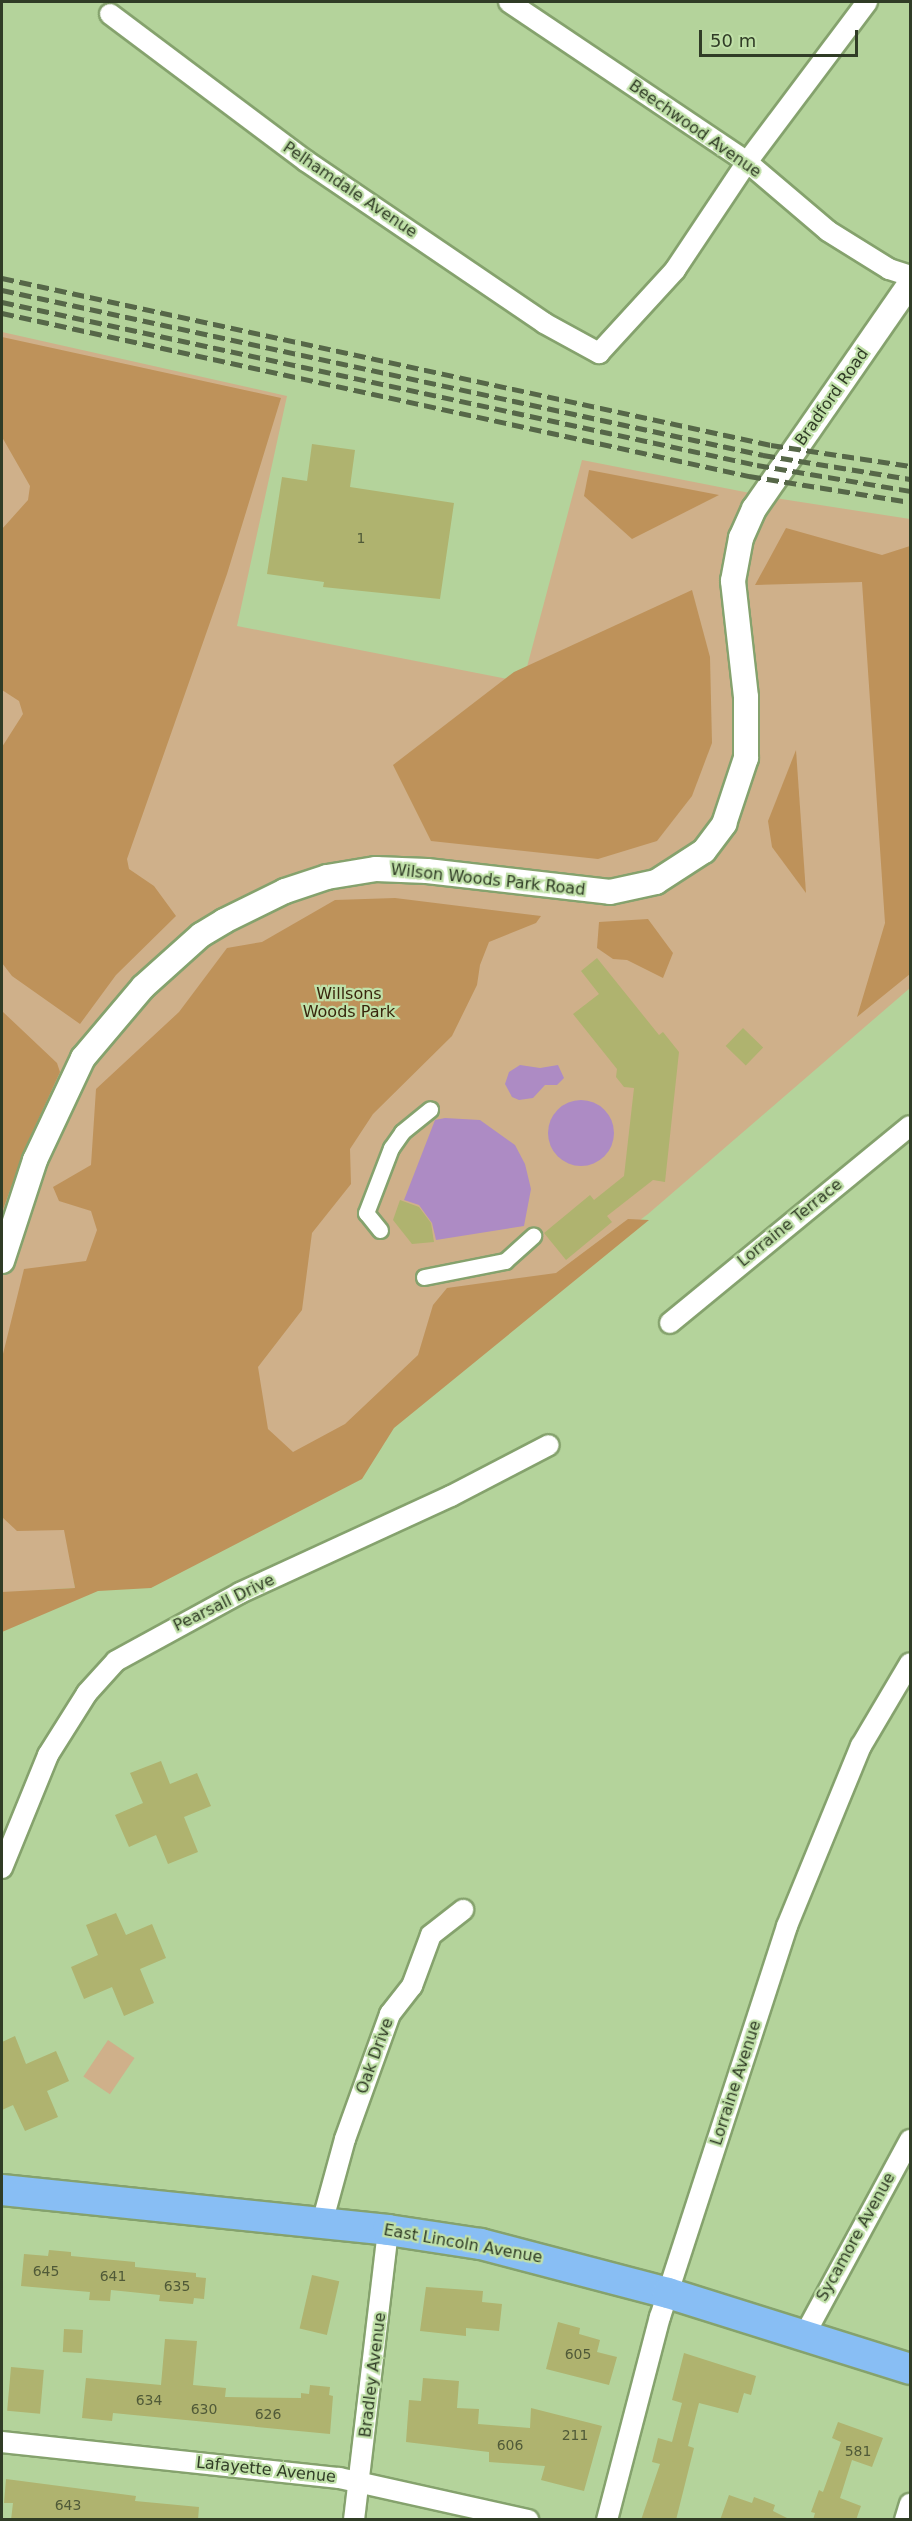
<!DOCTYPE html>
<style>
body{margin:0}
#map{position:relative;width:912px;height:2521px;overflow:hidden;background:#b4d39b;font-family:"DejaVu Sans",sans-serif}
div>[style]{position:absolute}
.green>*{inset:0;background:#cfb08a;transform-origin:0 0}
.forest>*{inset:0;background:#be925a}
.water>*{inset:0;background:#ad8bc4}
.round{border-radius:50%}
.building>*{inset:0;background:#afb36f;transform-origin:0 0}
.roads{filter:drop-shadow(2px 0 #85a26d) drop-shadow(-2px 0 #85a26d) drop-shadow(0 2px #85a26d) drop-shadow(0 -2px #85a26d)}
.pedestrian>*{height:15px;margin:-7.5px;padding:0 7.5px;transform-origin:7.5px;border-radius:7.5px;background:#fff}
.minor>*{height:20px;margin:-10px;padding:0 10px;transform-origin:10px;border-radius:10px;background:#fff}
.tertiary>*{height:24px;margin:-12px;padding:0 12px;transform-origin:12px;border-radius:12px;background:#fff}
.primary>*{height:30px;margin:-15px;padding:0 15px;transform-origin:15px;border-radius:15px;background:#88bef4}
.rail>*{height:4.5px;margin-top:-2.25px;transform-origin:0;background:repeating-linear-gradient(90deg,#566748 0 12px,transparent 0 18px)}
span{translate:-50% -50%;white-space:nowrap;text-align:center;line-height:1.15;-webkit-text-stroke:4.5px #c0e0a8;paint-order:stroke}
.number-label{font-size:14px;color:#505a38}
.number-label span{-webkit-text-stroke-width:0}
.street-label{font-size:16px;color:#303c26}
.park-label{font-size:16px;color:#39260d}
.frame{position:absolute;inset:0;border:3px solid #303c26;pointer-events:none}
.scale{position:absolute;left:699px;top:30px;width:159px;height:27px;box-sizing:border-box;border:3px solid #303c26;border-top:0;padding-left:8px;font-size:18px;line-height:21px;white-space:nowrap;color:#303c26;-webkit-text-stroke:4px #c0e0a8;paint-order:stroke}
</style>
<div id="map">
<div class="green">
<div style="clip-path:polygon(2px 332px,287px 396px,237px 626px,523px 682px,582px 460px,775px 498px,910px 519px,910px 988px,648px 1214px,399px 1402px,73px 1576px,75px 1588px,39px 1590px,2px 1625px)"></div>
<div style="left:108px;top:2040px;width:32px;height:44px;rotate:34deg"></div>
</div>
<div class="forest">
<div style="clip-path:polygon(2px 337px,281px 398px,227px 574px,127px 859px,129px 869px,154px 886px,176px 916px,116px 975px,80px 1024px,12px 976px,2px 963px,2px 747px,23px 714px,19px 701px,2px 690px,2px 529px,28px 500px,30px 486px,2px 437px)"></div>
<div style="clip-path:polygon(589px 470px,719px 495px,632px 539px,584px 496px)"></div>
<div style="clip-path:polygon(786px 528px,882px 555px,910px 546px,910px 974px,857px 1017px,885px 923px,862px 582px,755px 585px)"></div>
<div style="clip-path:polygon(692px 590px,710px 657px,712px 743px,692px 796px,657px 841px,598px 859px,431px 841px,393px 765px,514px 672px)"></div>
<div style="clip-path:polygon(796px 750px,806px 893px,772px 847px,768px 821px)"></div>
<div style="clip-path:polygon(395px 898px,541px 916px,536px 923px,489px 942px,480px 965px,477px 985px,452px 1036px,373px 1114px,350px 1149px,351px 1184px,312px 1233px,302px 1310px,258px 1367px,268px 1429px,293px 1452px,345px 1424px,418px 1355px,433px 1305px,447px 1288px,556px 1273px,628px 1219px,649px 1220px,394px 1428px,362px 1479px,151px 1588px,98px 1591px,2px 1632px,2px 1592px,75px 1588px,64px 1530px,17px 1531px,2px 1517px,2px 1358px,24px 1269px,86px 1261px,97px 1230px,91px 1211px,59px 1201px,53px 1187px,91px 1165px,96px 1089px,179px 1012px,227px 948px,262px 942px,335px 900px)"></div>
<div style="clip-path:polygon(648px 919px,673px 953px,663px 978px,627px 960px,613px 959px,597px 948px,599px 922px)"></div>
<div style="clip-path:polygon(2px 1011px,57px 1063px,60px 1072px,27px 1144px,2px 1212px)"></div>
</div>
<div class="water">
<div style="clip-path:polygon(520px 1065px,540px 1068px,558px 1065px,564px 1078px,557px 1085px,545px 1085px,533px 1098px,519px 1100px,512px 1097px,505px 1084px,509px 1072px)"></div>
<div class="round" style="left:548px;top:1100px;width:66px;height:66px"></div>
<div style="clip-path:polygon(445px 1118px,480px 1120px,515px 1145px,525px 1164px,531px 1189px,524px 1226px,436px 1240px,432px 1223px,419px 1205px,404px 1200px,435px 1120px)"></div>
</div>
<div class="building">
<div style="clip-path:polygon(312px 444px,355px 450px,350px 487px,454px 503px,440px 599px,323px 587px,324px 582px,267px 574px,282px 477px,307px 481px)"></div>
<div style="clip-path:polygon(597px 958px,659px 1035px,663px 1032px,679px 1052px,665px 1182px,653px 1180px,607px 1216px,612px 1222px,566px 1260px,544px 1233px,590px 1195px,594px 1200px,624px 1176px,634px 1088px,624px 1087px,616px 1077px,617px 1069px,573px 1014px,599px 994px,581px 971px)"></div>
<div style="left:743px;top:1028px;width:28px;height:25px;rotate:44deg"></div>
<div style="clip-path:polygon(400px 1200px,419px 1207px,431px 1223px,434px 1242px,412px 1244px,393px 1220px)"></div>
<div style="clip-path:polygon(161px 1761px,170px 1784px,197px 1773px,211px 1806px,184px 1817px,198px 1852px,168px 1864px,156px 1835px,129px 1847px,115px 1815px,143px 1803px,130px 1773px)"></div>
<div style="clip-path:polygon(116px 1913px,126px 1935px,152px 1924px,166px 1958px,140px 1969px,154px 2003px,124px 2016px,112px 1987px,84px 1999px,71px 1967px,98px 1955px,86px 1925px)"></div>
<div style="clip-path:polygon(15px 2036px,26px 2064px,56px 2051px,69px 2081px,47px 2091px,58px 2117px,25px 2131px,13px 2105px,2px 2110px,2px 2042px)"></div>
<div style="clip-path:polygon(49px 2250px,71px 2252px,71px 2256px,135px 2262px,135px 2267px,196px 2273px,196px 2277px,206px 2278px,204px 2299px,194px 2298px,193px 2304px,159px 2301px,160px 2295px,111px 2290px,110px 2301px,89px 2300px,90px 2292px,21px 2286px,24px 2254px,48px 2256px)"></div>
<div style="left:312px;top:2275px;width:28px;height:55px;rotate:13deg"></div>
<div style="clip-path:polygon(426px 2287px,483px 2291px,482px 2302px,502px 2304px,499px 2331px,466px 2328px,466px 2336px,420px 2331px)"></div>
<div style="clip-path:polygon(558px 2322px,580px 2328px,579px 2334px,600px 2340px,597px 2352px,617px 2357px,609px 2385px,546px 2369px)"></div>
<div style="left:64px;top:2329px;width:19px;height:23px;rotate:3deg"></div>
<div style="clip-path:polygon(165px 2339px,197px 2341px,193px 2385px,226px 2388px,225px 2397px,301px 2398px,301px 2393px,309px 2394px,310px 2385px,330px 2387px,329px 2395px,333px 2396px,330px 2434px,113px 2413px,112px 2421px,82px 2418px,86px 2378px,161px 2385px)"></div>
<div style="clip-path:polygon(684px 2353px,756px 2376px,751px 2395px,744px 2393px,738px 2413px,699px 2403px,688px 2446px,694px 2448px,676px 2520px,641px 2520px,660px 2464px,652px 2462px,658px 2438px,672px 2442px,682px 2403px,672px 2400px)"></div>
<div style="left:11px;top:2367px;width:33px;height:44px;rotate:5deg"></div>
<div style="clip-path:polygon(423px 2378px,459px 2381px,457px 2408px,479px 2409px,478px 2424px,530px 2428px,531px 2408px,602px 2426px,584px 2491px,541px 2480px,545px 2466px,489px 2462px,489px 2452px,406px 2442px,409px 2400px,421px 2401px)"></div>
<div style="clip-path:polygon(838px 2422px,883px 2438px,872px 2467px,852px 2460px,840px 2498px,861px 2506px,856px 2520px,813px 2520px,815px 2513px,811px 2512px,819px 2490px,823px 2492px,841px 2442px,832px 2438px)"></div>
<div style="clip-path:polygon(6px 2479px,136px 2496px,135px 2501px,199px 2507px,198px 2520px,11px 2520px,13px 2503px,4px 2503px)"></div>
<div style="clip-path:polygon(729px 2495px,752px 2503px,754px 2497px,775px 2505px,773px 2511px,791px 2520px,720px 2520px)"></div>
</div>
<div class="roads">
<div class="pedestrian">
<div style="left:380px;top:1230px;width:22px;rotate:-129deg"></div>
<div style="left:366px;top:1213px;width:70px;rotate:-69deg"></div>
<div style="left:391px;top:1148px;width:19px;rotate:-55deg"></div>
<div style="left:402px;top:1132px;width:36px;rotate:-39deg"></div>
<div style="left:424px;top:1277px;width:83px;rotate:-11.2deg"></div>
<div style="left:505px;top:1261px;width:38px;rotate:-42deg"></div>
</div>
<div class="minor">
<div style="left:509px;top:2px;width:287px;rotate:33.9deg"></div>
<div style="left:747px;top:162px;width:106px;rotate:40.4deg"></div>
<div style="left:828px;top:231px;width:72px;rotate:31.9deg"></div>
<div style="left:889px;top:269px;width:22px;rotate:18deg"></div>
<div style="left:110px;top:14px;width:245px;rotate:36.9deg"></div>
<div style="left:306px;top:161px;width:288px;rotate:34.2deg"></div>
<div style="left:544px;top:323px;width:63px;rotate:28.6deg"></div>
<div style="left:599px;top:353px;width:113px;rotate:-47.5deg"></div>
<div style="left:675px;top:270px;width:130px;rotate:-56.3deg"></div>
<div style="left:747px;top:162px;width:200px;rotate:-53.1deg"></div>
<div style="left:670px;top:1323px;width:310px;rotate:-39.4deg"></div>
<div style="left:2px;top:1868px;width:122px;rotate:-67.8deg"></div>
<div style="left:48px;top:1755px;width:73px;rotate:-57.8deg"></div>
<div style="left:87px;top:1693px;width:43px;rotate:-47.8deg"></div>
<div style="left:116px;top:1661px;width:141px;rotate:-28.7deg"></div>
<div style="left:240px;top:1593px;width:232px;rotate:-24.7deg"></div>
<div style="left:451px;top:1496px;width:110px;rotate:-27.5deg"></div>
<div style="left:322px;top:2223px;width:87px;rotate:-74.7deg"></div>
<div style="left:345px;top:2139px;width:133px;rotate:-70.2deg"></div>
<div style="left:390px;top:2014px;width:36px;rotate:-52deg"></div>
<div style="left:412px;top:1986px;width:54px;rotate:-69.6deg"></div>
<div style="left:431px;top:1935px;width:41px;rotate:-38deg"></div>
<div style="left:804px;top:2336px;width:223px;rotate:-61.6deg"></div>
<div style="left:2px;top:2442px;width:339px;rotate:6.1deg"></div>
<div style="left:339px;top:2478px;width:194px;rotate:12.5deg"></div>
<div style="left:354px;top:2520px;width:292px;rotate:-83.3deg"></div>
<div style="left:607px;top:2520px;width:210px;rotate:-75.4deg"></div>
<div style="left:660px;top:2317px;width:411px;rotate:-72deg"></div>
<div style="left:787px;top:1926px;width:195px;rotate:-67.7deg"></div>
<div style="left:861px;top:1746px;width:96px;rotate:-59.4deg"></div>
<div style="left:905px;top:2520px;width:17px;rotate:-73deg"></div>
</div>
<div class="tertiary">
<div style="left:2px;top:1261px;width:106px;rotate:-71.9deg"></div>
<div style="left:35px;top:1160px;width:113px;rotate:-64.8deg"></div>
<div style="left:83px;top:1058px;width:93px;rotate:-49.8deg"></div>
<div style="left:143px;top:987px;width:78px;rotate:-41.9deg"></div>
<div style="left:201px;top:935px;width:27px;rotate:-31deg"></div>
<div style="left:224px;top:921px;width:68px;rotate:-26.2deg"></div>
<div style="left:285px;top:891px;width:44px;rotate:-18.4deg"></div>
<div style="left:327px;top:877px;width:50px;rotate:-9.3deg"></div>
<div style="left:376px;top:869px;width:51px;rotate:2.2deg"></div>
<div style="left:427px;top:871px;width:184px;rotate:6.5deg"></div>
<div style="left:610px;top:892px;width:47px;rotate:-12.3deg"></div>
<div style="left:656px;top:882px;width:57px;rotate:-32.9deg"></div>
<div style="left:704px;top:851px;width:34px;rotate:-53deg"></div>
<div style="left:724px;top:824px;width:70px;rotate:-71.6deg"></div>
<div style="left:746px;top:758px;width:61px;rotate:-90deg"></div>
<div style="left:746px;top:697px;width:117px;rotate:-96.4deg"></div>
<div style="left:733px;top:581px;width:44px;rotate:-79.5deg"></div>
<div style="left:741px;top:538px;width:32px;rotate:-66deg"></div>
<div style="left:754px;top:509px;width:274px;rotate:-55.3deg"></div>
</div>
<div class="primary">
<div style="left:2px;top:2190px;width:388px;rotate:5.9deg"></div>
<div style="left:388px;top:2230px;width:94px;rotate:8.6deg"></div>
<div style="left:481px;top:2244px;width:193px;rotate:14.7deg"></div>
<div style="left:668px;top:2293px;width:254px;rotate:17.4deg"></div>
</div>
</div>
<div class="rail">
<div style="left:2px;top:278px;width:787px;rotate:12.25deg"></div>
<div style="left:771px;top:445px;width:141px;rotate:8.6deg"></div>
<div style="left:2px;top:290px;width:779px;rotate:12.23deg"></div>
<div style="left:763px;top:455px;width:149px;rotate:9.3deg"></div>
<div style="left:2px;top:302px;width:772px;rotate:12.18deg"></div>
<div style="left:757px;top:465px;width:155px;rotate:9.6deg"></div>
<div style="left:2px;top:313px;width:765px;rotate:12.31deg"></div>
<div style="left:749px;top:476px;width:163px;rotate:9.2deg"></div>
</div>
<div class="number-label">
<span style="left:361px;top:538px">1</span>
<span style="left:46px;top:2271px">645</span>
<span style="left:113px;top:2276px">641</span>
<span style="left:177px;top:2286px">635</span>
<span style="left:578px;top:2354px">605</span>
<span style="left:149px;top:2400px">634</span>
<span style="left:204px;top:2409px">630</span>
<span style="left:268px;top:2414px">626</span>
<span style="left:575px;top:2435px">211</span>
<span style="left:510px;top:2445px">606</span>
<span style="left:858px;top:2451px">581</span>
<span style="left:68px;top:2505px">643</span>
</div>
<div class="street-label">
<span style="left:695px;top:129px;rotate:35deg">Beechwood Avenue</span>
<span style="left:350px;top:190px;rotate:34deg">Pelhamdale Avenue</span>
<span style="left:832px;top:397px;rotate:-55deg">Bradford Road</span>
<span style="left:488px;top:880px;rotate:6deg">Wilson Woods Park Road</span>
<span style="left:790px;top:1223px;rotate:-39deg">Lorraine Terrace</span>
<span style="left:224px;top:1603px;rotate:-26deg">Pearsall Drive</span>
<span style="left:375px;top:2056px;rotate:-70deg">Oak Drive</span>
<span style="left:736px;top:2083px;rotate:-72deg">Lorraine Avenue</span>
<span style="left:856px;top:2237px;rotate:-61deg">Sycamore Avenue</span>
<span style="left:463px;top:2244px;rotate:10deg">East Lincoln Avenue</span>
<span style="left:373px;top:2375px;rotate:-83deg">Bradley Avenue</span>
<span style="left:266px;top:2470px;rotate:6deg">Lafayette Avenue</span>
</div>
<div class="park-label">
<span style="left:349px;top:1003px">Willsons<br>Woods Park</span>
</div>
<div class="frame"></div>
<div class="scale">50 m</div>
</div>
